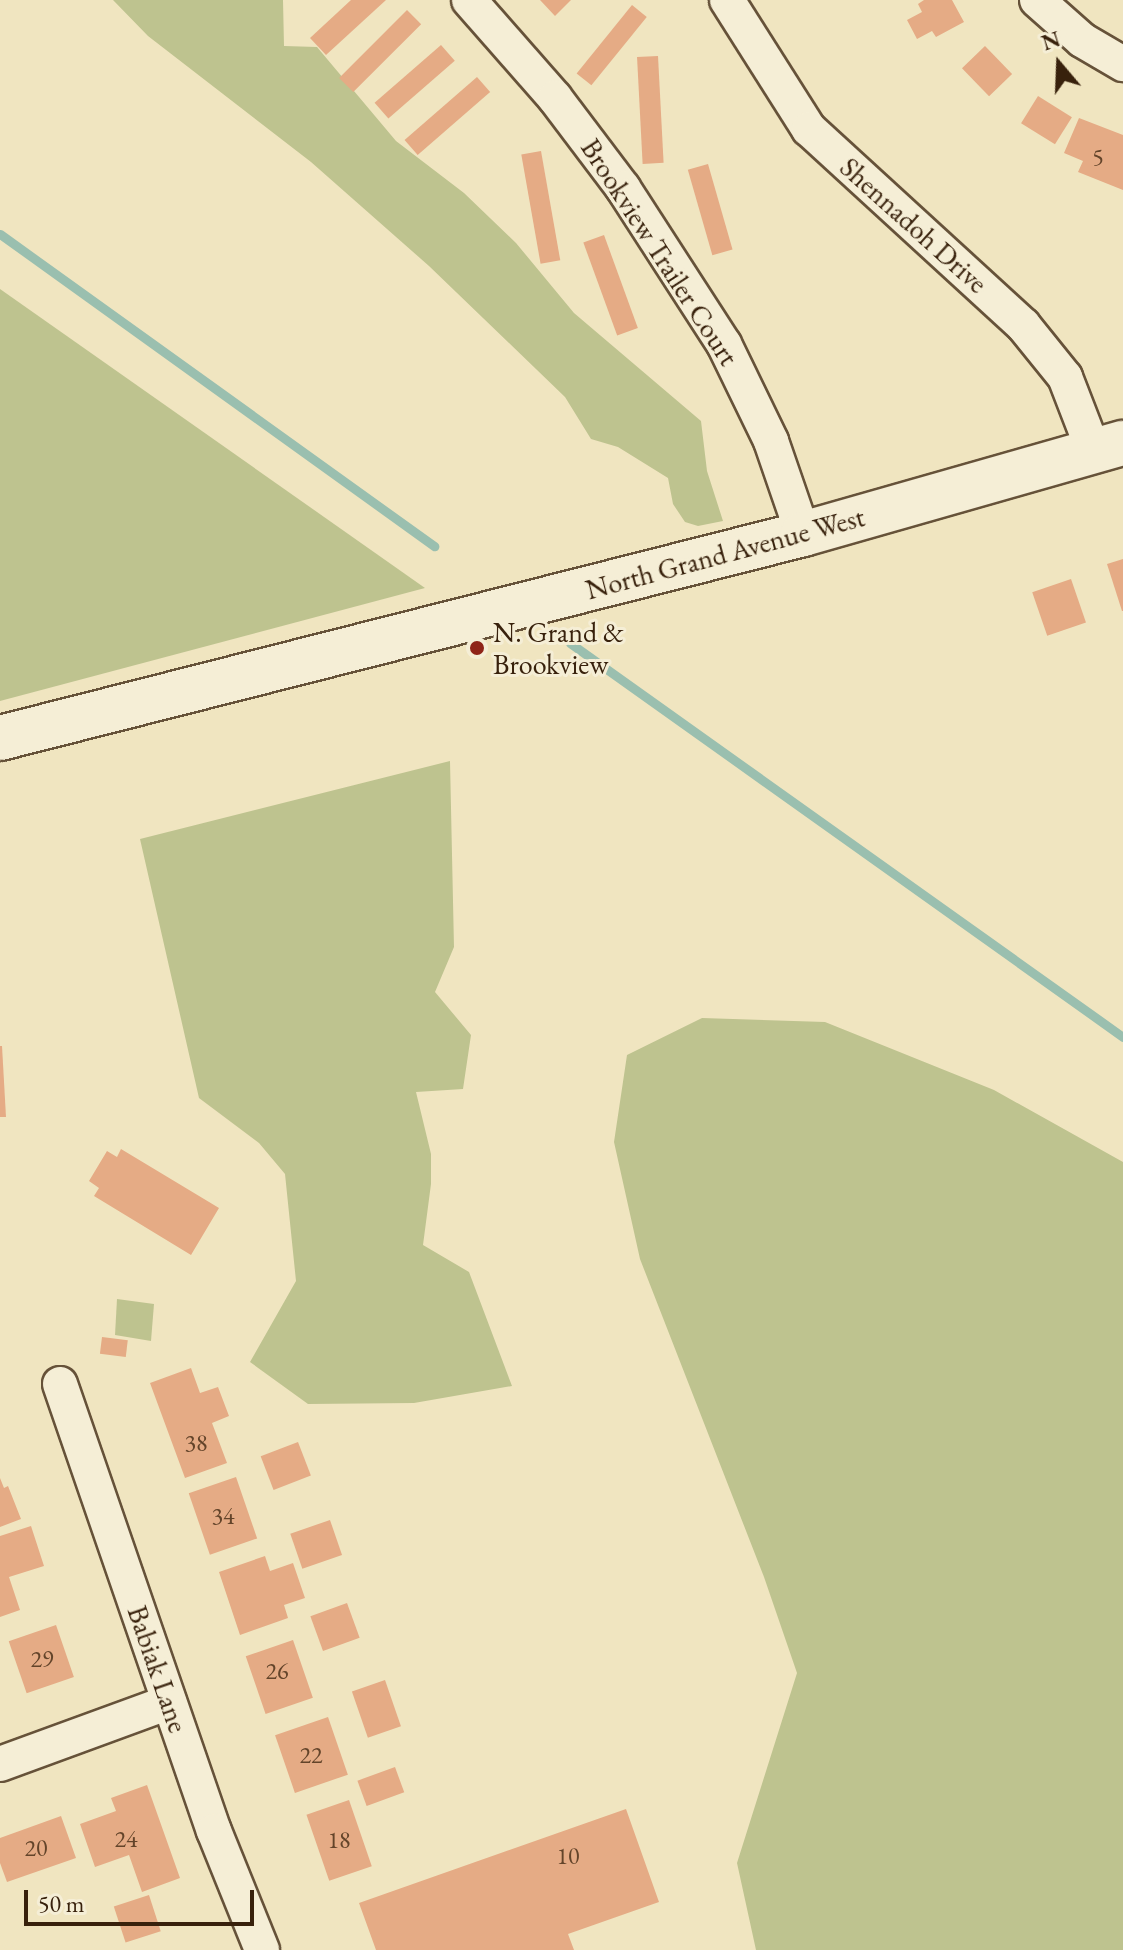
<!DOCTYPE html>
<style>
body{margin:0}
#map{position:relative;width:1123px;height:1950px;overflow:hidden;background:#f0e5c0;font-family:"EB Garamond",serif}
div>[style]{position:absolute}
.green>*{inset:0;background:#bec38f}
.stream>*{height:9px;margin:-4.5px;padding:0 4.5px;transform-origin:4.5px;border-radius:4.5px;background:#9abfaf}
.building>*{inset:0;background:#e5ab85;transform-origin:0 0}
.roads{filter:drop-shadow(2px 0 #665239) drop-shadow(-2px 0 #665239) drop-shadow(0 2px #665239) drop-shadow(0 -2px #665239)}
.minor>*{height:34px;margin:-17px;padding:0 17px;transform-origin:17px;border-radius:17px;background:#f5eed6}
.secondary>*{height:44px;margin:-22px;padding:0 22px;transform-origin:22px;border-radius:22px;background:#f5eed6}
.dots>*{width:22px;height:22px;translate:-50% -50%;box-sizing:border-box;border:4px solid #f5eed6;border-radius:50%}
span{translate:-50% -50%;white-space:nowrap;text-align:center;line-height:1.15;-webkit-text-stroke:6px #f5eed6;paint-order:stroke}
.number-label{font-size:24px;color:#63442a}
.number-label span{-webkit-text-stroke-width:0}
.street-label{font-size:28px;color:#38210c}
.poi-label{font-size:28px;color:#38210c}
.left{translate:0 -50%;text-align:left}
.north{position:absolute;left:1019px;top:24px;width:80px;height:80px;-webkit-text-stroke:6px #f5eed6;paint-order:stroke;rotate:341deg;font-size:22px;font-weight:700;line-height:32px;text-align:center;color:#38210c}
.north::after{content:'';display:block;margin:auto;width:28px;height:36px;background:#38210c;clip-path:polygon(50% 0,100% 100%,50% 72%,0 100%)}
.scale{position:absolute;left:24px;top:1890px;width:230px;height:36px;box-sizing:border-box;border:4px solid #38210c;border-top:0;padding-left:10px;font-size:24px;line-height:28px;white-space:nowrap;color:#38210c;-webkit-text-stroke:6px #f5eed6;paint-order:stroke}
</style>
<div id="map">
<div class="green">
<div style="clip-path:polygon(113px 0,283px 0,284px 46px,317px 47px,396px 141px,464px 193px,516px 243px,574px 313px,701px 421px,707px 471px,723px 521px,698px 526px,685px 522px,673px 504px,668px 478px,618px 447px,591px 439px,565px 397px,429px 266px,311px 162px,148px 36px)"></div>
<div style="clip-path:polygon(0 289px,425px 588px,0 701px)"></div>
<div style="clip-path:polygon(450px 761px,454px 947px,435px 992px,471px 1035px,463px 1089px,416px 1092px,431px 1154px,431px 1184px,423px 1245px,469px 1272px,512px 1386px,414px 1403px,308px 1404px,250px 1362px,296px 1281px,285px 1174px,259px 1143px,199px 1098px,140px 839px)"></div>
<div style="clip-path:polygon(702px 1018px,825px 1022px,994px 1090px,1123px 1162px,1123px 1950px,756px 1950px,737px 1863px,797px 1673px,764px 1577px,640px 1259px,614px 1142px,627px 1055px)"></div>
<div style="clip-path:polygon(117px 1299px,154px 1304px,151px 1341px,115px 1335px)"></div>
</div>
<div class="stream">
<div style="left:0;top:234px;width:535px;rotate:35.71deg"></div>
<div style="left:570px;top:643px;width:679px;rotate:35.47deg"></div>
</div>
<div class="building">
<div style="clip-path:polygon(351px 0,386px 0,326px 55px,310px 38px)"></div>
<div style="clip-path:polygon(540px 0,571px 0,555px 16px)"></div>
<div style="clip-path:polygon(924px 0,952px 0,964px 22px,936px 37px,932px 31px,917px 39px,907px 20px,922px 12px,918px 4px)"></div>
<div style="left:632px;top:5px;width:19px;height:88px;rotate:39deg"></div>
<div style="left:407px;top:10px;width:20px;height:96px;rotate:45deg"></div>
<div style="left:441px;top:45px;width:21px;height:88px;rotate:49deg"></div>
<div style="left:985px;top:46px;width:39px;height:32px;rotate:46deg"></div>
<div style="left:658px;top:56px;width:107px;height:21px;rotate:87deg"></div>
<div style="left:477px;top:77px;width:20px;height:96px;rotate:49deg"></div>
<div style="left:1038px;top:96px;width:40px;height:32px;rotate:32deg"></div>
<div style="clip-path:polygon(1079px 118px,1123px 135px,1123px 190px,1078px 172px,1083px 161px,1064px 153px)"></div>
<div style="left:541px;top:151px;width:111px;height:20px;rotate:80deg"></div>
<div style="left:708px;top:164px;width:89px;height:21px;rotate:74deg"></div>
<div style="left:604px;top:235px;width:99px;height:22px;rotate:70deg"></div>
<div style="clip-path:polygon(1123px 559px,1123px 611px,1122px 611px,1107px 564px)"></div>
<div style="left:1071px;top:579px;width:46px;height:41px;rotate:71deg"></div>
<div style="clip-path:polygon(0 1046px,2px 1046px,6px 1117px,0 1117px)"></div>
<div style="clip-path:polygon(121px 1149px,219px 1208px,191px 1255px,94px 1196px,99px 1188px,89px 1181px,107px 1151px,117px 1157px)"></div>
<div style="left:102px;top:1337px;width:26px;height:17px;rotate:7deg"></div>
<div style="clip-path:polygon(191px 1368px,200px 1393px,218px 1387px,229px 1416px,212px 1423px,227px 1463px,185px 1478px,150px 1383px)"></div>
<div style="left:298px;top:1442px;width:36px;height:40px;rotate:69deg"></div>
<div style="left:236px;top:1477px;width:65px;height:50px;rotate:71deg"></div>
<div style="clip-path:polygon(0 1478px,4px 1488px,8px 1486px,21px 1519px,0 1527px)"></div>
<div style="left:330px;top:1520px;width:37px;height:42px;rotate:71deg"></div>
<div style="clip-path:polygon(31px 1526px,44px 1566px,9px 1577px,20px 1610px,0 1617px,0 1536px)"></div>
<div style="clip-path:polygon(265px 1556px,270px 1571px,293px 1563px,305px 1598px,284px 1605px,288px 1618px,240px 1635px,219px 1572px)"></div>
<div style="left:347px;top:1603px;width:37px;height:39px;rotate:70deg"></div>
<div style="left:56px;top:1625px;width:55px;height:50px;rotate:71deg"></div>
<div style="left:293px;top:1640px;width:61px;height:50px;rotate:71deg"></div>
<div style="left:385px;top:1680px;width:49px;height:35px;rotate:71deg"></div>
<div style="left:328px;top:1717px;width:61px;height:56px;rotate:71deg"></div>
<div style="left:395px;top:1767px;width:27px;height:40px;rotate:70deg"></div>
<div style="clip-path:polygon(147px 1785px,180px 1878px,142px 1892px,129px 1855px,95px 1867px,80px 1824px,116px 1811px,111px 1798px)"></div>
<div style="left:349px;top:1800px;width:70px;height:45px;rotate:71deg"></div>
<div style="clip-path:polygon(626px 1809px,659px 1902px,568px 1934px,574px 1950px,376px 1950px,359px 1903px)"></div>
<div style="clip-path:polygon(61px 1816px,76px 1858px,7px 1882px,0 1863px,0 1838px)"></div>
<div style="left:149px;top:1895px;width:38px;height:37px;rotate:72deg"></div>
</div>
<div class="roads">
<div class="minor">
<div style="left:469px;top:0;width:130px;rotate:48.7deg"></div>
<div style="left:555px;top:98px;width:113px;rotate:52.9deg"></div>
<div style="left:623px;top:188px;width:186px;rotate:57.1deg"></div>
<div style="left:724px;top:344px;width:108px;rotate:64.1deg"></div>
<div style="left:771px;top:441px;width:98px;rotate:71deg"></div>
<div style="left:727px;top:0;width:153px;rotate:57.6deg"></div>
<div style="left:809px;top:129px;width:290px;rotate:42.5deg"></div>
<div style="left:1023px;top:325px;width:67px;rotate:51.1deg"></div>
<div style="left:1065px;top:377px;width:80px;rotate:68.9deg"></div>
<div style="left:1037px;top:0;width:60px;rotate:41.6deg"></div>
<div style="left:1082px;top:40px;width:48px;rotate:30.3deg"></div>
<div style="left:60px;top:1384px;width:473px;rotate:71deg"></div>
<div style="left:214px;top:1831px;width:128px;rotate:68deg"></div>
<div style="left:0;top:1764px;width:180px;rotate:-20.1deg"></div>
</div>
<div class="secondary">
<div style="left:0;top:738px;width:829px;rotate:-14.25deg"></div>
<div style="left:803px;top:534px;width:333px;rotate:-15.9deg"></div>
</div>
</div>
<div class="dots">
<div style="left:477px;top:648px;background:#8f2418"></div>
</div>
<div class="number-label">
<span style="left:1098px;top:157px">5</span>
<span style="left:196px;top:1443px">38</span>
<span style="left:223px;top:1516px">34</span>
<span style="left:42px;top:1659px">29</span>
<span style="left:277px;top:1671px">26</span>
<span style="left:311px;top:1755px">22</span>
<span style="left:126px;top:1839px">24</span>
<span style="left:339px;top:1840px">18</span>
<span style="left:36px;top:1848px">20</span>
<span style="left:568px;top:1856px">10</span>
</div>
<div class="street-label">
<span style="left:914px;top:225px;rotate:42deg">Shennadoh Drive</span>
<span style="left:660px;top:252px;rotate:57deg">Brookview Trailer Court</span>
<span style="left:725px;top:553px;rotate:-15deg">North Grand Avenue West</span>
<span style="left:158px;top:1669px;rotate:71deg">Babiak Lane</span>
</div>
<div class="poi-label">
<span class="left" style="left:493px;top:648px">N. Grand &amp;<br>Brookview</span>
</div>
<div class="north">N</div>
<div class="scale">50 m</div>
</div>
